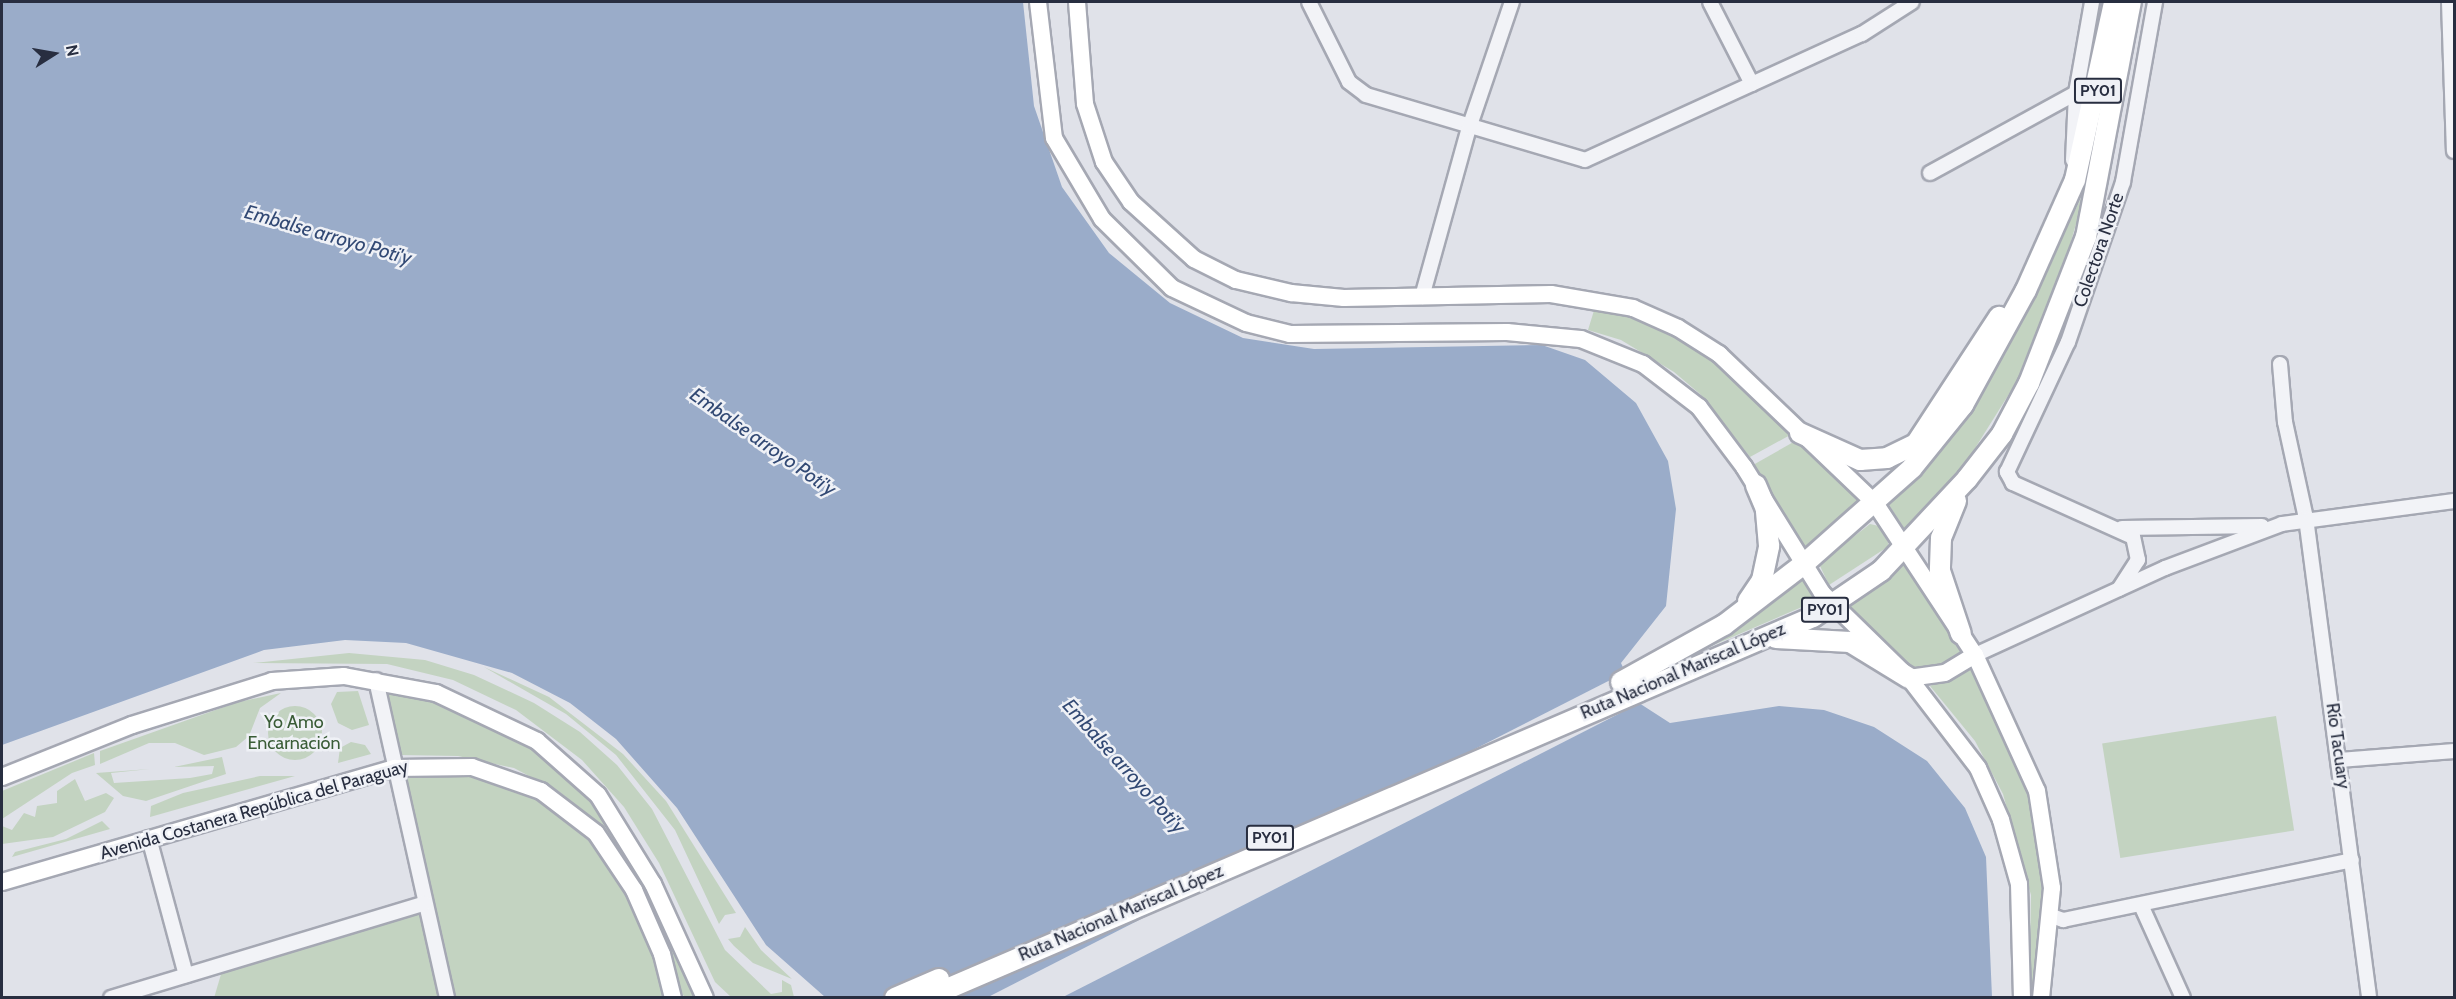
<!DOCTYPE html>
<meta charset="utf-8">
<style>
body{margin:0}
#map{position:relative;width:2456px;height:999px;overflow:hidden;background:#e0e2e9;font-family:Cabin,sans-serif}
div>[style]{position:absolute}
.green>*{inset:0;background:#c3d3c1;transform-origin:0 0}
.round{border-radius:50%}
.water>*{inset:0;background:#9aacc9}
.pier>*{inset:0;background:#e0e2e9;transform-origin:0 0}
.roads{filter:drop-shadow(2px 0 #a5a8b3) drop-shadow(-2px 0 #a5a8b3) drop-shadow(0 2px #a5a8b3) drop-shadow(0 -2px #a5a8b3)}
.minor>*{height:14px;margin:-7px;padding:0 7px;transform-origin:7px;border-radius:7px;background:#f2f3f7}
.major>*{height:16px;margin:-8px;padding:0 8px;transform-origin:8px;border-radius:8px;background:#fff}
.highway>*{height:20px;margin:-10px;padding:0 10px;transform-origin:10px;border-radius:10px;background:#fff}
span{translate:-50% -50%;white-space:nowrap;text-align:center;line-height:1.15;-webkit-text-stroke:5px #eff1f6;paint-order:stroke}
.shield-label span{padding:2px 4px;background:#eff1f6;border:2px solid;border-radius:4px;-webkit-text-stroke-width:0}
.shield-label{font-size:16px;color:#282e40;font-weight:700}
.street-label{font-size:18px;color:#282e40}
.park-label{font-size:18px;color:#395c36}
.water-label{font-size:20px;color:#324974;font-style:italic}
.frame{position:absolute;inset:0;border:3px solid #282e40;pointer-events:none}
.north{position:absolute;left:24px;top:24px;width:60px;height:60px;-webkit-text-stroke:4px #eff1f6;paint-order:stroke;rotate:79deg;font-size:16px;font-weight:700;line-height:24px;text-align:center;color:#282e40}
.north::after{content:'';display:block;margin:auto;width:21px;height:27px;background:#282e40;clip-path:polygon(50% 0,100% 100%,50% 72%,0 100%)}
</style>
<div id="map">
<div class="green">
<div style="clip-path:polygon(2087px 186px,2052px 307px,2024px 370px,1947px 493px,1909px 536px,1889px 505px,1928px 464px,2005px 354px)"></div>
<div style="clip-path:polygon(1596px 304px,1635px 314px,1710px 354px,1792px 434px,1750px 457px,1700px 394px,1674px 372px,1621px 340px,1588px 330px)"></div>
<div style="clip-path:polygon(1797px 440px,1869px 505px,1805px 554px,1753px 465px)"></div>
<div style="clip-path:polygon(1870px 524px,1883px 527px,1889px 546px,1829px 585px,1820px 566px,1825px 559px)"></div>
<div style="clip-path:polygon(1908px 554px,1966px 652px,1929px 672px,1915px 672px,1841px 606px)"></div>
<div style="clip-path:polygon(1802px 577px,1816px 601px,1709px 647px)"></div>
<div style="clip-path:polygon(349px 653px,425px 660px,474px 675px,534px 703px,580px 732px,617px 765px,652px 809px,725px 950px,771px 994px,782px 992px,782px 980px,791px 985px,794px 997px,731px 997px,715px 982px,659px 863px,624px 807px,582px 760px,516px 710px,453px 680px,387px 664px,253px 663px)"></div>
<div style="clip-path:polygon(484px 667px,549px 697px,623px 754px,666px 801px,736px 913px,725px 915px,719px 924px,675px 830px,616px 755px,566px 714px)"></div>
<div style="clip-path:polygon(1972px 667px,2034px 802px,2045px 866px,2035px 997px,2029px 997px,2031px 895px,2003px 794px,1975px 741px,1930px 686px)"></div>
<div style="clip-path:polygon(358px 691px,369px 725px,352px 730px,338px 723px,331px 704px,337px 692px)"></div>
<div style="clip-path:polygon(390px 691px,432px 697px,529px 744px,582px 790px,642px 879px,695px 997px,684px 997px,635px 876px,595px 821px,561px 793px,514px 768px,458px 756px,401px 755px,386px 697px)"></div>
<div style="clip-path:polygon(281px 693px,260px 708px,249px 736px,236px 747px,204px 755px,175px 743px,149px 743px,100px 764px,100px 751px,238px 702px)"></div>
<div class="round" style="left:268px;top:706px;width:54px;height:54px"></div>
<div style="left:2276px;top:716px;width:116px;height:176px;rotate:81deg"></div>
<div style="clip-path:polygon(351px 742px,365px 745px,371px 754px,338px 763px,340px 748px)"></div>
<div style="clip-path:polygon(94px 753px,95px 765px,72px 773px,2px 819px,2px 791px)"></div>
<div style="clip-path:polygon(222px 757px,226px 774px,146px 801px,123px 796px,96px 773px,150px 769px,111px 773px,114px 783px,190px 778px,212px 774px,214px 766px,174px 767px)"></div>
<div style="clip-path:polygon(395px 768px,517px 780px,611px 852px,673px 997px,449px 997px)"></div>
<div style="clip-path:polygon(260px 776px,295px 776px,150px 817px,151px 806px,183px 793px)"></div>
<div style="clip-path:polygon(75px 779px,85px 801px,106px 793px,114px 798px,105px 812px,53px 837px,2px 844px,2px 826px,12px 830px,24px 813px,35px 817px,37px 806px,57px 803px,57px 791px)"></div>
<div style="clip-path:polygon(102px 821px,110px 829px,12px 857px,15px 852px,66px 839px)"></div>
<div style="clip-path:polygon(425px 903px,442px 998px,214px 998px,224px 964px)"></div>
<div style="clip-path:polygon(745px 927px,761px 950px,792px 979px,753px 963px,734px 946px,728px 939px,740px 937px)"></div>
</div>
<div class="water">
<div style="clip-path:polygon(2px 2px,1023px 2px,1034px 106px,1062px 187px,1109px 253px,1170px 303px,1243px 338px,1314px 349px,1542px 345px,1585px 360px,1636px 403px,1668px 461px,1676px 509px,1666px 606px,1621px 663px,1639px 703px,1670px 723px,1779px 706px,1824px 710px,1874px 727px,1927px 761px,1965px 808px,1986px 857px,1992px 997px,825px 997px,766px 945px,677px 808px,616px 739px,570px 703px,512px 673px,406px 643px,345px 640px,264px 650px,2px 745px)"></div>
</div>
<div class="pier">
<div style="left:1626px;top:672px;width:34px;height:821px;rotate:63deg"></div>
</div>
<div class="roads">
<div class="minor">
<div style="left:1309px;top:2px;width:89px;rotate:63.4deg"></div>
<div style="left:1349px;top:82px;width:21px;rotate:37deg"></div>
<div style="left:1366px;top:95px;width:228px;rotate:16.5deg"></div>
<div style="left:1585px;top:160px;width:304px;rotate:-24.5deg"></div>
<div style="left:1862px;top:34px;width:59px;rotate:-32.6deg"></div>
<div style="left:1710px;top:2px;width:92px;rotate:62.9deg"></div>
<div style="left:2449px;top:2px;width:149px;rotate:88.1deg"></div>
<div style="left:2073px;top:160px;width:67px;rotate:-87.4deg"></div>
<div style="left:2076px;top:93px;width:92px;rotate:-80deg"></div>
<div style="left:1930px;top:173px;width:166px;rotate:-28.7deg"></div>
<div style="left:1422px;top:297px;width:175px;rotate:-74.5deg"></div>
<div style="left:1469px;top:128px;width:133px;rotate:-71.2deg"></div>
<div style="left:2280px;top:364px;width:58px;rotate:85.1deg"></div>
<div style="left:2285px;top:422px;width:98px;rotate:77.7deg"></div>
<div style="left:2306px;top:518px;width:484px;rotate:82.5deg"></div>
<div style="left:2122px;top:528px;width:140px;rotate:-0.8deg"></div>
<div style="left:2119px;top:589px;width:35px;rotate:-57deg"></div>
<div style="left:2138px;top:560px;width:24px;rotate:-102deg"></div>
<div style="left:2133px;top:537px;width:132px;rotate:-155.8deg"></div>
<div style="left:2013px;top:483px;width:13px;rotate:-119deg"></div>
<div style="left:2007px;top:472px;width:144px;rotate:-64.9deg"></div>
<div style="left:2068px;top:342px;width:169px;rotate:-71deg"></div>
<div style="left:2123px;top:182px;width:183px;rotate:-79.9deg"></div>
<div style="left:1975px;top:655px;width:209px;rotate:-24.6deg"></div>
<div style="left:2165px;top:568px;width:125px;rotate:-20.6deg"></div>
<div style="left:2282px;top:524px;width:174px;rotate:-7.6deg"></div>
<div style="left:376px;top:680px;width:326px;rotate:77.4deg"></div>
<div style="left:2340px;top:760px;width:114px;rotate:-4.5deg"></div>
<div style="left:149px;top:838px;width:142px;rotate:74.9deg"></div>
<div style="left:2141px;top:905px;width:102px;rotate:65.7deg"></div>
<div style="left:2052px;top:916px;width:12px;rotate:20deg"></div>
<div style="left:2063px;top:920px;width:295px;rotate:-11.7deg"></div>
<div style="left:111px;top:998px;width:328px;rotate:-16.8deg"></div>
</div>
<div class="major">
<div style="left:1038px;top:2px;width:137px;rotate:83.3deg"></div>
<div style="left:1054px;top:138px;width:94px;rotate:59.3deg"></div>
<div style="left:1102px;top:219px;width:98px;rotate:44.6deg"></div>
<div style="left:1172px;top:288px;width:82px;rotate:25.3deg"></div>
<div style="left:1246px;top:323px;width:45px;rotate:14deg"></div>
<div style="left:1290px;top:334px;width:217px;rotate:-0.5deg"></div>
<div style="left:1507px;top:332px;width:74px;rotate:5.4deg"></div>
<div style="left:1581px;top:339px;width:67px;rotate:22deg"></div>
<div style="left:1643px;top:364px;width:71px;rotate:37.5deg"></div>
<div style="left:1699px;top:407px;width:75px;rotate:53.1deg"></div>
<div style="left:1744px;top:467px;width:148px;rotate:58.2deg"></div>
<div style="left:1822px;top:593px;width:122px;rotate:44.3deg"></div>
<div style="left:1909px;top:678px;width:113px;rotate:52.5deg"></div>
<div style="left:1978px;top:768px;width:57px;rotate:66.1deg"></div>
<div style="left:2001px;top:820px;width:66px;rotate:74.3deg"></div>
<div style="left:2019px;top:884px;width:114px;rotate:88.5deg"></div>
<div style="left:1077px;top:2px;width:102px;rotate:85.5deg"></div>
<div style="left:1085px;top:104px;width:61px;rotate:71.9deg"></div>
<div style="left:1104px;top:162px;width:48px;rotate:56deg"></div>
<div style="left:1131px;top:202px;width:85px;rotate:42.1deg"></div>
<div style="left:1194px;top:259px;width:47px;rotate:26.6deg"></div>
<div style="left:1236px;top:280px;width:57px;rotate:13.3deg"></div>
<div style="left:1291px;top:293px;width:53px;rotate:5.4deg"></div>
<div style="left:1344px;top:298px;width:207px;rotate:-1.1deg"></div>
<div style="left:1551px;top:294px;width:83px;rotate:9.7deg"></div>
<div style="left:1633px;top:308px;width:49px;rotate:24deg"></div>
<div style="left:1678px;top:328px;width:49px;rotate:32.4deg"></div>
<div style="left:1719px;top:354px;width:216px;rotate:43.7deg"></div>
<div style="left:1875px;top:503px;width:182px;rotate:56.7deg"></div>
<div style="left:1975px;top:655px;width:149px;rotate:65.5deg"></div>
<div style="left:2037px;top:791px;width:98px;rotate:81.2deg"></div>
<div style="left:2052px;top:888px;width:111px;rotate:95.7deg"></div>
<div style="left:1909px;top:678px;width:36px;rotate:-8deg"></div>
<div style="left:1945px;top:673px;width:35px;rotate:-31deg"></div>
<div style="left:2px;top:777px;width:140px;rotate:-21.8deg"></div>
<div style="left:132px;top:725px;width:147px;rotate:-17.4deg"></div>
<div style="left:272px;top:681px;width:72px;rotate:-4deg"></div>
<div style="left:344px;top:676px;width:94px;rotate:10.5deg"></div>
<div style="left:436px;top:693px;width:112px;rotate:25.4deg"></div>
<div style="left:537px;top:741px;width:81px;rotate:41.5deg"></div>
<div style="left:598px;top:795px;width:105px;rotate:58.3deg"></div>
<div style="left:653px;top:884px;width:125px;rotate:65.5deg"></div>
<div style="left:2px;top:882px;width:409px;rotate:-16.2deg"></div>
<div style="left:395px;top:768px;width:77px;rotate:-0.7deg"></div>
<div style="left:472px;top:767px;width:73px;rotate:19.2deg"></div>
<div style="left:541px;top:791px;width:69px;rotate:37.4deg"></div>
<div style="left:596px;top:833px;width:69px;rotate:56.3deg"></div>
<div style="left:634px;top:890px;width:70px;rotate:66.4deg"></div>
<div style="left:662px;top:954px;width:45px;rotate:76deg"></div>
</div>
<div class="highway">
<div style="left:1800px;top:433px;width:66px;rotate:24.2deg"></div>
<div style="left:1860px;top:460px;width:27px;rotate:-4deg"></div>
<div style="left:1887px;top:458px;width:32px;rotate:-26deg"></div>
<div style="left:1916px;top:444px;width:152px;rotate:-56.8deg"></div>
<div style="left:1956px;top:501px;width:40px;rotate:112deg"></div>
<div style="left:1941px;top:538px;width:33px;rotate:92deg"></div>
<div style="left:1940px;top:571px;width:66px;rotate:71.6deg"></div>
<div style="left:1748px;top:601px;width:25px;rotate:-56deg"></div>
<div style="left:1762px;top:580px;width:35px;rotate:-78deg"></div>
<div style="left:1769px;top:546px;width:37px;rotate:-95deg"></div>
<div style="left:1766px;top:509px;width:26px;rotate:-113deg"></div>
<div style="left:1776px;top:638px;width:74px;rotate:3.1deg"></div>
<div style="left:1850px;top:642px;width:69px;rotate:31.4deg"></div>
<div style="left:1621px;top:682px;width:118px;rotate:-29deg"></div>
<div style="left:1724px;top:625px;width:102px;rotate:-37.4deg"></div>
<div style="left:1805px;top:563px;width:143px;rotate:-41.6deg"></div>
<div style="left:1912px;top:468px;width:81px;rotate:-51deg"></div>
<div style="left:1963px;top:405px;width:131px;rotate:-61.3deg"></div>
<div style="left:2026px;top:290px;width:120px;rotate:-66deg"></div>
<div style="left:2075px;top:180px;width:182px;rotate:-77.6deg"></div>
<div style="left:895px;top:998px;width:48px;rotate:-23.4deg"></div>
<div style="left:926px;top:998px;width:965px;rotate:-23.25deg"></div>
<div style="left:1813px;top:617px;width:82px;rotate:-34.1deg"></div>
<div style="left:1881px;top:571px;width:126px;rotate:-46.9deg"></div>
<div style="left:1967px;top:479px;width:57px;rotate:-52.1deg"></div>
<div style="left:2002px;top:434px;width:58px;rotate:-62.1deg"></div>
<div style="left:2029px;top:383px;width:157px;rotate:-68.7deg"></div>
<div style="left:2086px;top:237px;width:239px;rotate:-79.2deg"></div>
</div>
</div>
<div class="shield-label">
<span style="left:2098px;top:91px">PY01</span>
<span style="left:1825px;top:610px">PY01</span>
<span style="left:1270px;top:838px">PY01</span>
</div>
<div class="street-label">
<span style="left:2099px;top:250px;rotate:-71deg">Colectora Norte</span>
<span style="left:1683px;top:671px;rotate:-23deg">Ruta Nacional Mariscal López</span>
<span style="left:2338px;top:746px;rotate:82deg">Río Tacuary</span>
<span style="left:254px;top:810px;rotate:-16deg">Avenida Costanera República del Paraguay</span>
<span style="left:1121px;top:913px;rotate:-23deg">Ruta Nacional Mariscal López</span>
</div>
<div class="park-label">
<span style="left:294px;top:733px">Yo Amo<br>Encarnación</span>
</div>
<div class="water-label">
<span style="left:328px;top:235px;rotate:16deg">Embalse arroyo Poti'y</span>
<span style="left:763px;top:442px;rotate:35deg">Embalse arroyo Poti'y</span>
<span style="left:1124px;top:766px;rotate:48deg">Embalse arroyo Poti'y</span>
</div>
<div class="frame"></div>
<div class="north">N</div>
</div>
